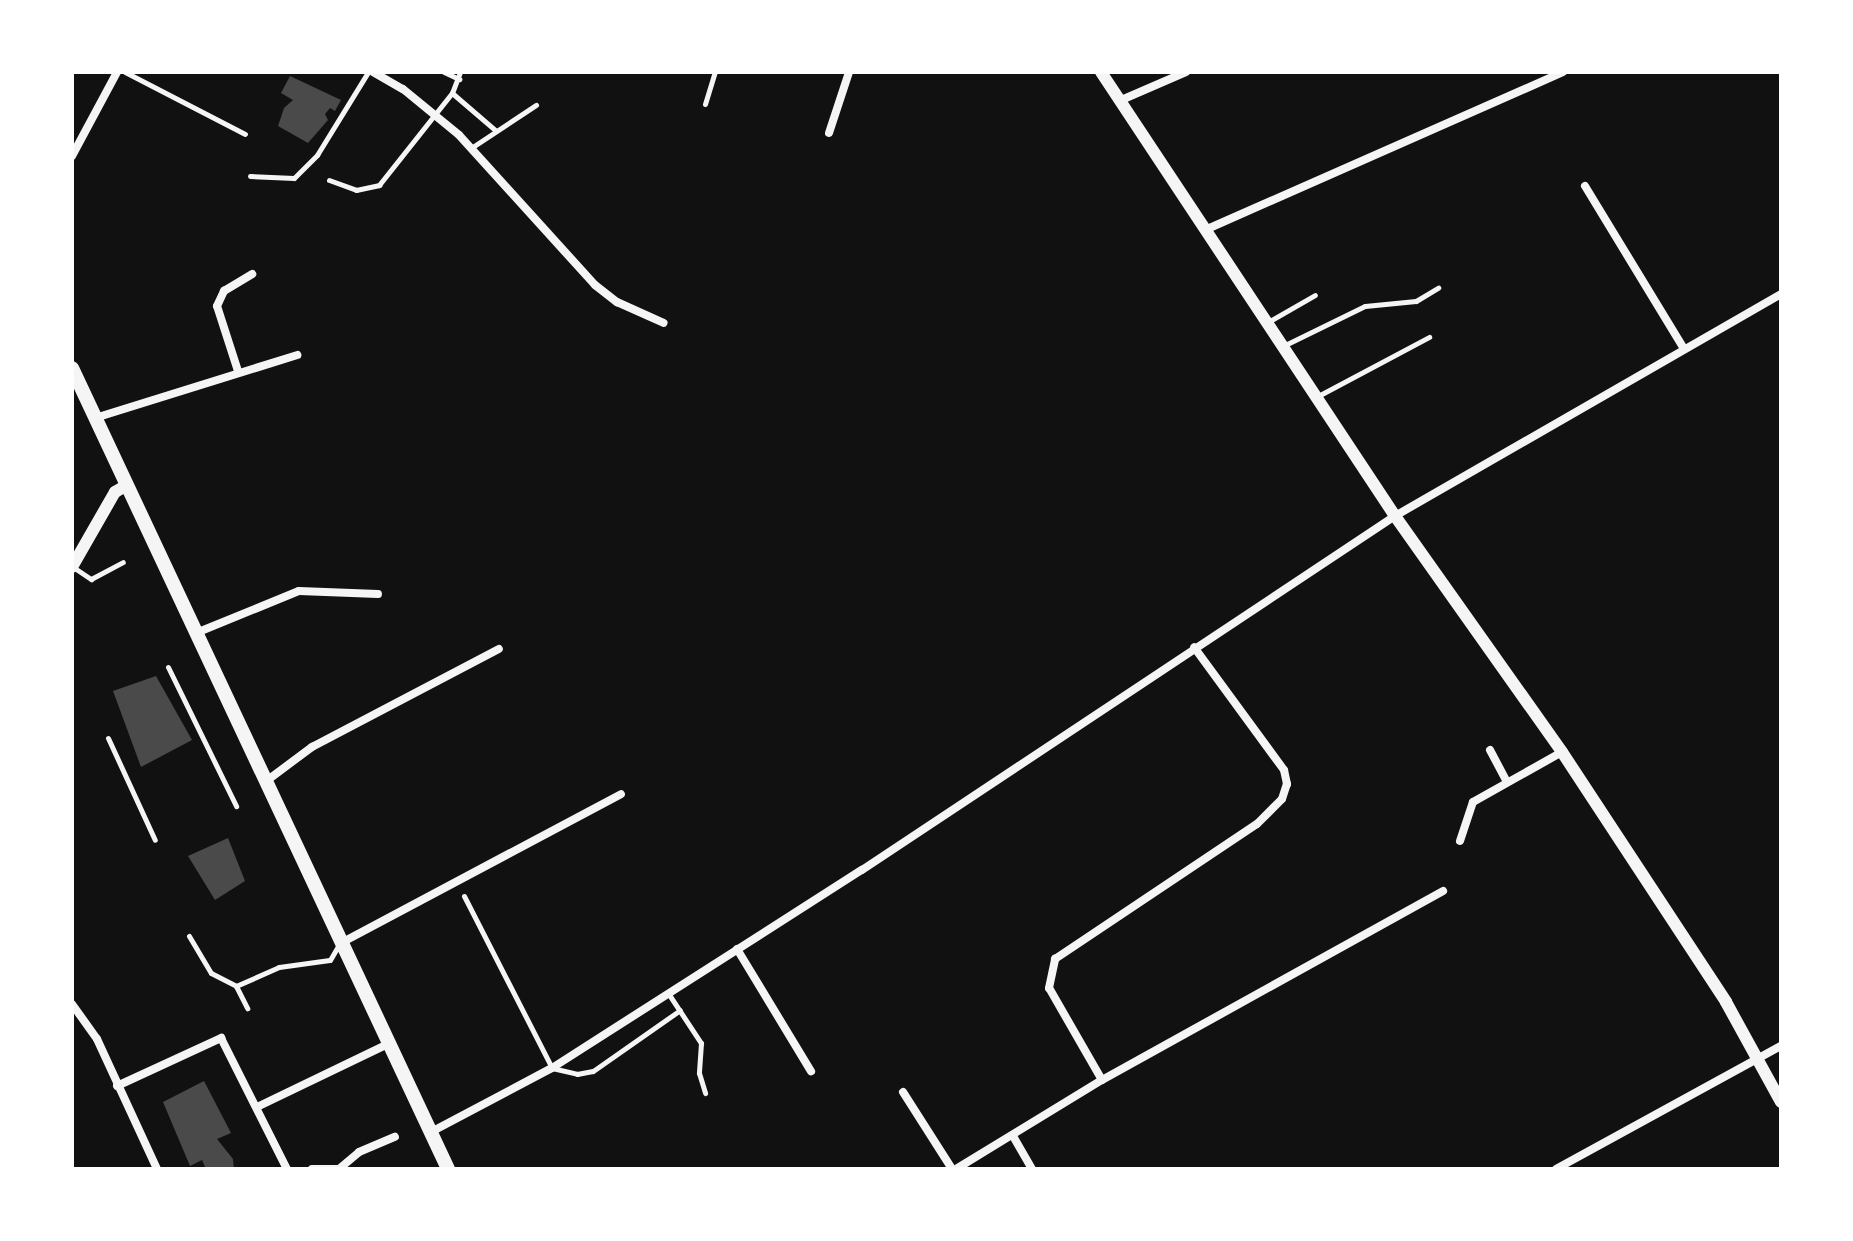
<!DOCTYPE html>
<style>
body{margin:0}
#map{position:relative;width:1853px;height:1241px;overflow:hidden;background:#111;font-family:Inter,sans-serif}
div>[style]{position:absolute}
.building>*{inset:0;background:#4a4a4a}
.service>*{height:5px;margin:-2.5px;padding:0 2.5px;transform-origin:2.5px;border-radius:2.5px;background:#f5f5f5}
.minor>*{height:8px;margin:-4px;padding:0 4px;transform-origin:4px;border-radius:4px;background:#f5f5f5}
.tertiary>*{height:12px;margin:-6px;padding:0 6px;transform-origin:6px;border-radius:6px;background:#f5f5f5}
.secondary>*{height:14px;margin:-7px;padding:0 7px;transform-origin:7px;border-radius:7px;background:#f5f5f5}
span{translate:-50% -50%;white-space:nowrap;text-align:center;line-height:1.15;-webkit-text-stroke:7px #fff;paint-order:stroke}
.frame{position:absolute;inset:0;border:74px solid #fff;pointer-events:none}
</style>
<div id="map">
<div class="building">
<div style="clip-path:polygon(290px 76px,341px 100px,335px 111px,330px 108px,325px 114px,328px 120px,308px 143px,278px 126px,284px 108px,293px 100px,281px 93px)"></div>
<div style="clip-path:polygon(156px 676px,192px 740px,141px 767px,113px 691px)"></div>
<div style="clip-path:polygon(228px 838px,245px 881px,215px 900px,188px 856px)"></div>
<div style="clip-path:polygon(204px 1081px,231px 1133px,217px 1139px,233px 1159px,234px 1169px,206px 1169px,202px 1160px,190px 1166px,163px 1102px)"></div>
</div>
<div class="service">
<div style="left:125px;top:72px;width:135px;rotate:27.3deg"></div>
<div style="left:444px;top:72px;width:17px;rotate:25deg"></div>
<div style="left:452px;top:93px;width:57px;rotate:40.7deg"></div>
<div style="left:705px;top:104px;width:34px;rotate:-73deg"></div>
<div style="left:471px;top:148px;width:78px;rotate:-33.5deg"></div>
<div style="left:250px;top:176px;width:44px;rotate:2.6deg"></div>
<div style="left:294px;top:178px;width:33px;rotate:-45deg"></div>
<div style="left:317px;top:155px;width:97px;rotate:-58.4deg"></div>
<div style="left:329px;top:180px;width:29px;rotate:20deg"></div>
<div style="left:356px;top:190px;width:24px;rotate:-12deg"></div>
<div style="left:379px;top:185px;width:117px;rotate:-51.6deg"></div>
<div style="left:452px;top:93px;width:22px;rotate:-69deg"></div>
<div style="left:1268px;top:322px;width:54px;rotate:-29.9deg"></div>
<div style="left:1283px;top:346px;width:91px;rotate:-26deg"></div>
<div style="left:1365px;top:306px;width:51px;rotate:-5.6deg"></div>
<div style="left:1416px;top:301px;width:26px;rotate:-31deg"></div>
<div style="left:1318px;top:396px;width:126px;rotate:-28deg"></div>
<div style="left:73px;top:567px;width:22px;rotate:34deg"></div>
<div style="left:91px;top:579px;width:36px;rotate:-28deg"></div>
<div style="left:168px;top:667px;width:155px;rotate:63.9deg"></div>
<div style="left:108px;top:738px;width:112px;rotate:65.3deg"></div>
<div style="left:464px;top:896px;width:193px;rotate:62.9deg"></div>
<div style="left:552px;top:1068px;width:26px;rotate:13deg"></div>
<div style="left:577px;top:1074px;width:16px;rotate:-11deg"></div>
<div style="left:593px;top:1071px;width:106px;rotate:-35deg"></div>
<div style="left:189px;top:936px;width:43px;rotate:59.3deg"></div>
<div style="left:211px;top:973px;width:28px;rotate:27deg"></div>
<div style="left:236px;top:986px;width:25px;rotate:63deg"></div>
<div style="left:236px;top:986px;width:47px;rotate:-23.8deg"></div>
<div style="left:279px;top:967px;width:51px;rotate:-7.8deg"></div>
<div style="left:330px;top:960px;width:20px;rotate:-60deg"></div>
<div style="left:668px;top:993px;width:60px;rotate:56.6deg"></div>
<div style="left:701px;top:1043px;width:30px;rotate:94deg"></div>
<div style="left:699px;top:1073px;width:21px;rotate:73deg"></div>
</div>
<div class="minor">
<div style="left:373px;top:72px;width:34px;rotate:30deg"></div>
<div style="left:403px;top:89px;width:72px;rotate:39.4deg"></div>
<div style="left:459px;top:135px;width:202px;rotate:47.8deg"></div>
<div style="left:595px;top:285px;width:28px;rotate:38deg"></div>
<div style="left:617px;top:302px;width:51px;rotate:24.1deg"></div>
<div style="left:1119px;top:101px;width:73px;rotate:-23.4deg"></div>
<div style="left:829px;top:133px;width:64px;rotate:-71.8deg"></div>
<div style="left:72px;top:156px;width:95px;rotate:-61.8deg"></div>
<div style="left:1585px;top:186px;width:188px;rotate:58.7deg"></div>
<div style="left:1205px;top:230px;width:391px;rotate:-23.8deg"></div>
<div style="left:238px;top:371px;width:68px;rotate:-107.9deg"></div>
<div style="left:217px;top:306px;width:17px;rotate:-65deg"></div>
<div style="left:224px;top:291px;width:33px;rotate:-31deg"></div>
<div style="left:95px;top:418px;width:212px;rotate:-17.3deg"></div>
<div style="left:196px;top:633px;width:111px;rotate:-22.2deg"></div>
<div style="left:299px;top:591px;width:79px;rotate:2.2deg"></div>
<div style="left:1490px;top:750px;width:36px;rotate:62deg"></div>
<div style="left:265px;top:782px;width:59px;rotate:-36.7deg"></div>
<div style="left:312px;top:747px;width:211px;rotate:-27.7deg"></div>
<div style="left:1460px;top:841px;width:41px;rotate:-71.6deg"></div>
<div style="left:1473px;top:802px;width:102px;rotate:-29.3deg"></div>
<div style="left:341px;top:943px;width:317px;rotate:-28deg"></div>
<div style="left:737px;top:949px;width:143px;rotate:58.8deg"></div>
<div style="left:72px;top:1004px;width:43px;rotate:54.5deg"></div>
<div style="left:97px;top:1039px;width:143px;rotate:65.2deg"></div>
<div style="left:1102px;top:1080px;width:106px;rotate:-119.9deg"></div>
<div style="left:1049px;top:988px;width:30px;rotate:-78deg"></div>
<div style="left:1055px;top:959px;width:243px;rotate:-33.8deg"></div>
<div style="left:1257px;top:824px;width:35px;rotate:-45deg"></div>
<div style="left:1282px;top:799px;width:16px;rotate:-72deg"></div>
<div style="left:1287px;top:784px;width:14px;rotate:-102deg"></div>
<div style="left:1284px;top:770px;width:152px;rotate:-126.2deg"></div>
<div style="left:117px;top:1086px;width:115px;rotate:-24.8deg"></div>
<div style="left:221px;top:1038px;width:147px;rotate:63.3deg"></div>
<div style="left:903px;top:1092px;width:91px;rotate:57.5deg"></div>
<div style="left:257px;top:1107px;width:145px;rotate:-25.7deg"></div>
<div style="left:431px;top:1132px;width:137px;rotate:-27.9deg"></div>
<div style="left:552px;top:1068px;width:368px;rotate:-32.6deg"></div>
<div style="left:862px;top:870px;width:640px;rotate:-33.59deg"></div>
<div style="left:1395px;top:516px;width:445px;rotate:-29.9deg"></div>
<div style="left:1013px;top:1136px;width:38px;rotate:60deg"></div>
<div style="left:312px;top:1169px;width:26px"></div>
<div style="left:339px;top:1169px;width:26px;rotate:-40deg"></div>
<div style="left:359px;top:1152px;width:39px;rotate:-23deg"></div>
<div style="left:956px;top:1169px;width:171px;rotate:-31.4deg"></div>
<div style="left:1102px;top:1080px;width:390px;rotate:-29deg"></div>
<div style="left:1556px;top:1169px;width:256px;rotate:-28.7deg"></div>
</div>
<div class="tertiary">
<div style="left:1101px;top:72px;width:533px;rotate:56.49deg"></div>
<div style="left:1395px;top:516px;width:289px;rotate:54.7deg"></div>
<div style="left:1562px;top:752px;width:299px;rotate:56.7deg"></div>
<div style="left:1726px;top:1002px;width:114px;rotate:61.2deg"></div>
<div style="left:72px;top:567px;width:86px;rotate:-60.2deg"></div>
<div style="left:115px;top:492px;width:14px;rotate:-30deg"></div>
</div>
<div class="secondary">
<div style="left:72px;top:368px;width:885px;rotate:64.85deg"></div>
</div>
<div class="frame"></div>
</div>
